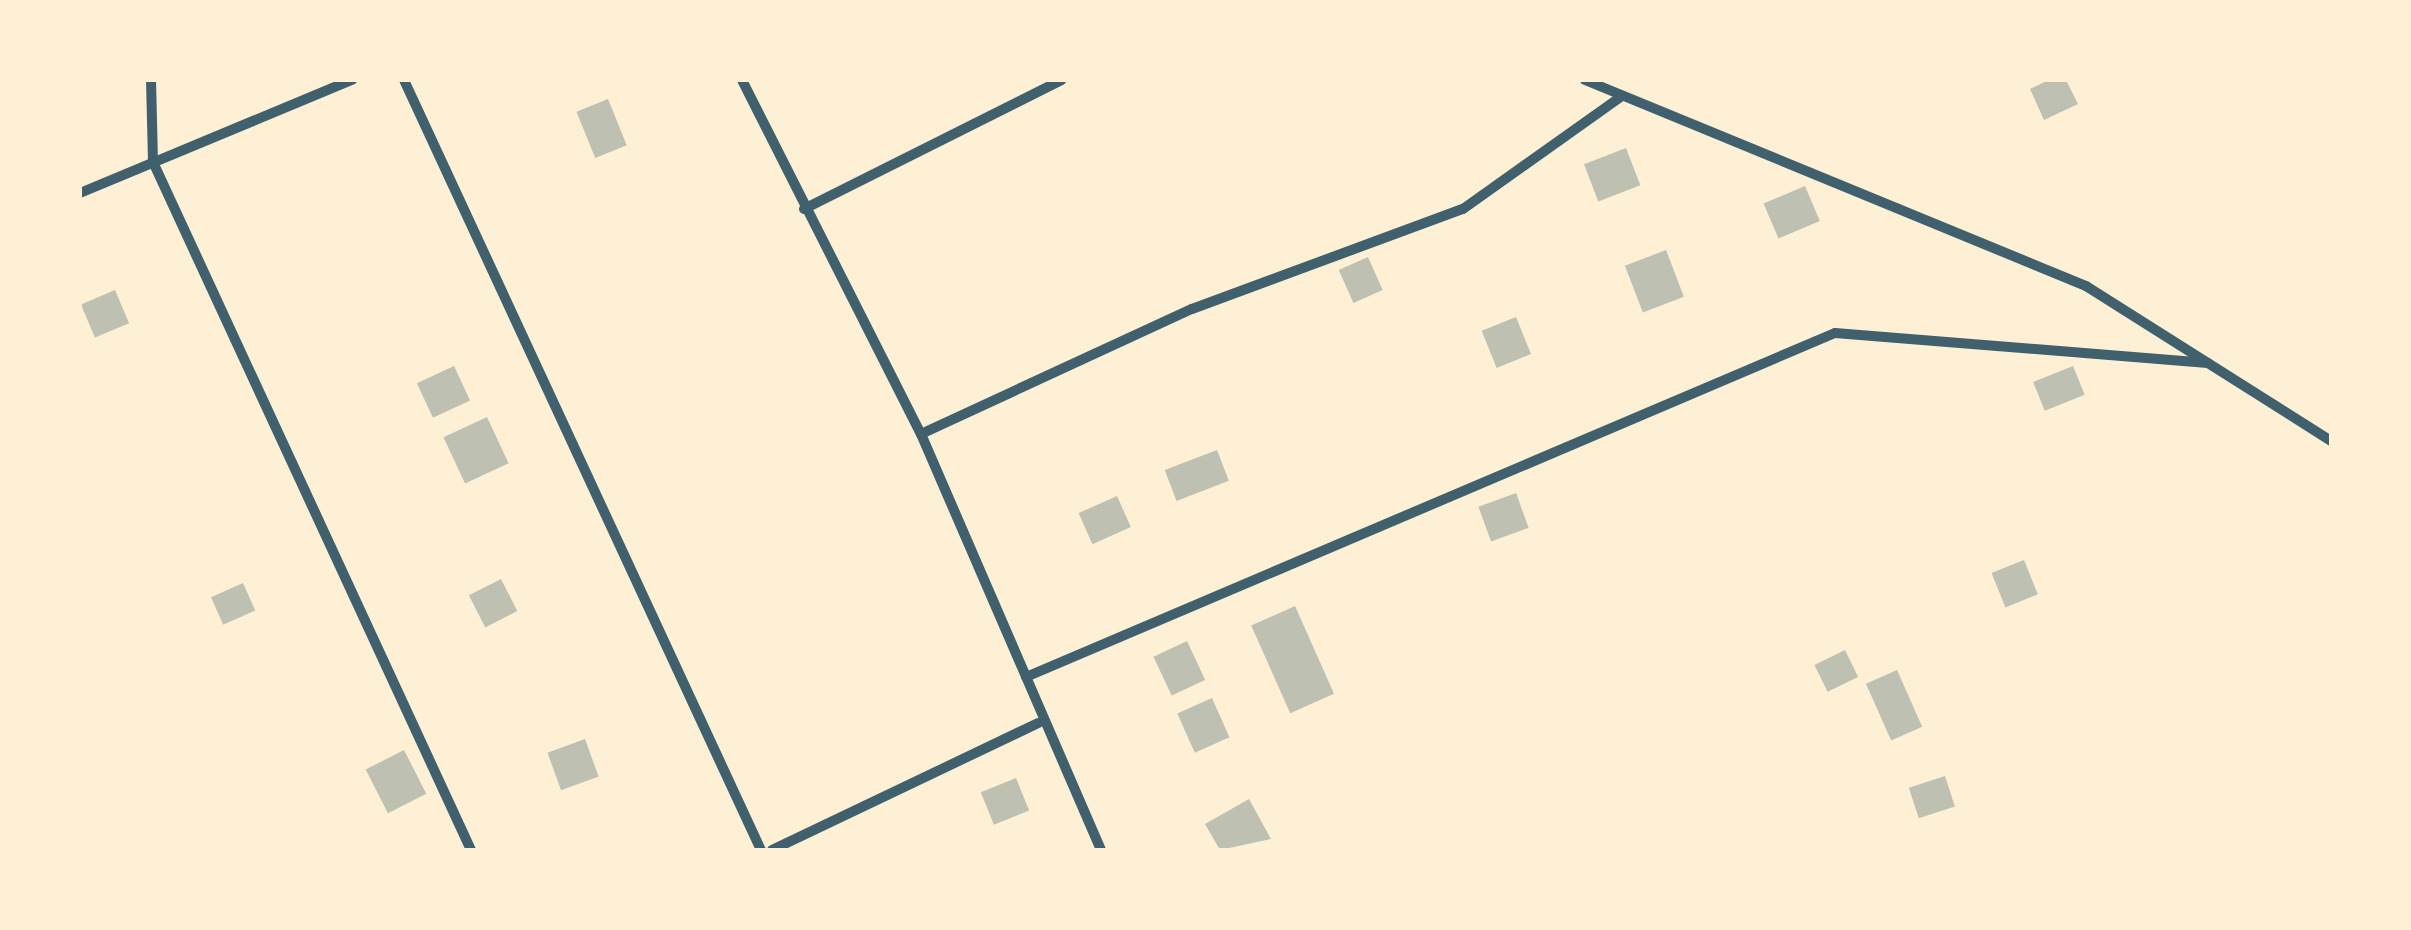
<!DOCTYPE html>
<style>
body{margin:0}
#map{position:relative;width:2411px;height:930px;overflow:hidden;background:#fdf0d5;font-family:Ubuntu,sans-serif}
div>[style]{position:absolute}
.building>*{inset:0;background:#bec0b2;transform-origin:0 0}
.minor>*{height:10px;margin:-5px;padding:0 5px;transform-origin:5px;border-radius:5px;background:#3f606c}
span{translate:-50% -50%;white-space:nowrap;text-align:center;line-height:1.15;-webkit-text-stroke:9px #fdf0d5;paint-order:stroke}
.frame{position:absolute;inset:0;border:82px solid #fdf0d5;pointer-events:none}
</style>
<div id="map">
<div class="building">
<div style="clip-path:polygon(2049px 80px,2066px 80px,2078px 104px,2044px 120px,2030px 89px)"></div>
<div style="left:608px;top:99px;width:50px;height:34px;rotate:68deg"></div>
<div style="left:1626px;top:148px;width:40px;height:45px;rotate:69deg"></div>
<div style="left:1805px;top:186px;width:38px;height:45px;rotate:67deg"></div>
<div style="left:1666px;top:250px;width:50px;height:44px;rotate:69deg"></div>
<div style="left:1368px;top:257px;width:36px;height:32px;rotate:66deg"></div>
<div style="left:115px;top:290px;width:36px;height:37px;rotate:67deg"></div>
<div style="left:1516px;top:317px;width:40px;height:37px;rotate:68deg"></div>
<div style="left:454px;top:366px;width:38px;height:41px;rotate:65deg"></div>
<div style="left:2073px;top:366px;width:31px;height:43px;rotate:68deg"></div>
<div style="left:487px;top:417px;width:51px;height:48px;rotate:65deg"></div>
<div style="left:1217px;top:450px;width:33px;height:56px;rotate:69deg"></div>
<div style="left:1516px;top:493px;width:37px;height:40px;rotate:70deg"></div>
<div style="left:1117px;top:496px;width:34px;height:42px;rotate:66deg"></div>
<div style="left:2024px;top:560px;width:37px;height:35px;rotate:68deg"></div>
<div style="left:501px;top:579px;width:36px;height:36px;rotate:63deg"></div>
<div style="left:243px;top:583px;width:30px;height:35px;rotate:66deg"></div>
<div style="left:1295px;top:606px;width:96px;height:48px;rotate:66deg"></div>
<div style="left:1187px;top:641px;width:43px;height:37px;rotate:65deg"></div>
<div style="left:1845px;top:650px;width:30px;height:34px;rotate:64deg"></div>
<div style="left:1897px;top:670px;width:62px;height:34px;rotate:66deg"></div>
<div style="left:1212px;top:698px;width:43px;height:38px;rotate:66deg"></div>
<div style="left:585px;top:739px;width:40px;height:40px;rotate:70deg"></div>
<div style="left:404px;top:750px;width:49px;height:43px;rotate:63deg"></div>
<div style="left:1945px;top:776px;width:32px;height:38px;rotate:72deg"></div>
<div style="left:1016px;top:778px;width:35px;height:38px;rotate:68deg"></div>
<div style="clip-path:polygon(1249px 799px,1271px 839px,1220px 850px,1205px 824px)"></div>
</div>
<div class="minor">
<div style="left:151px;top:80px;width:82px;rotate:88.6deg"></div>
<div style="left:153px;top:162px;width:758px;rotate:65.19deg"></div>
<div style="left:404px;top:80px;width:849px;rotate:65.13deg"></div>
<div style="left:742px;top:80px;width:397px;rotate:63.2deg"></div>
<div style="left:921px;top:434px;width:453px;rotate:66.6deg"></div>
<div style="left:1585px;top:80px;width:542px;rotate:22.35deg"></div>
<div style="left:2086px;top:286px;width:290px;rotate:32.3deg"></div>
<div style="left:80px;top:193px;width:295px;rotate:-22.6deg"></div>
<div style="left:804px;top:209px;width:288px;rotate:-26.6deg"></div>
<div style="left:921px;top:434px;width:298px;rotate:-24.8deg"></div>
<div style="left:1192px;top:309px;width:289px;rotate:-20.3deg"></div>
<div style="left:1463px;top:209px;width:195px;rotate:-35.4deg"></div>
<div style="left:1026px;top:677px;width:879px;rotate:-23.04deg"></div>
<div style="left:1835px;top:333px;width:374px;rotate:4.6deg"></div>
<div style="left:772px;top:850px;width:295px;rotate:-25.5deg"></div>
</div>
<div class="frame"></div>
</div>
